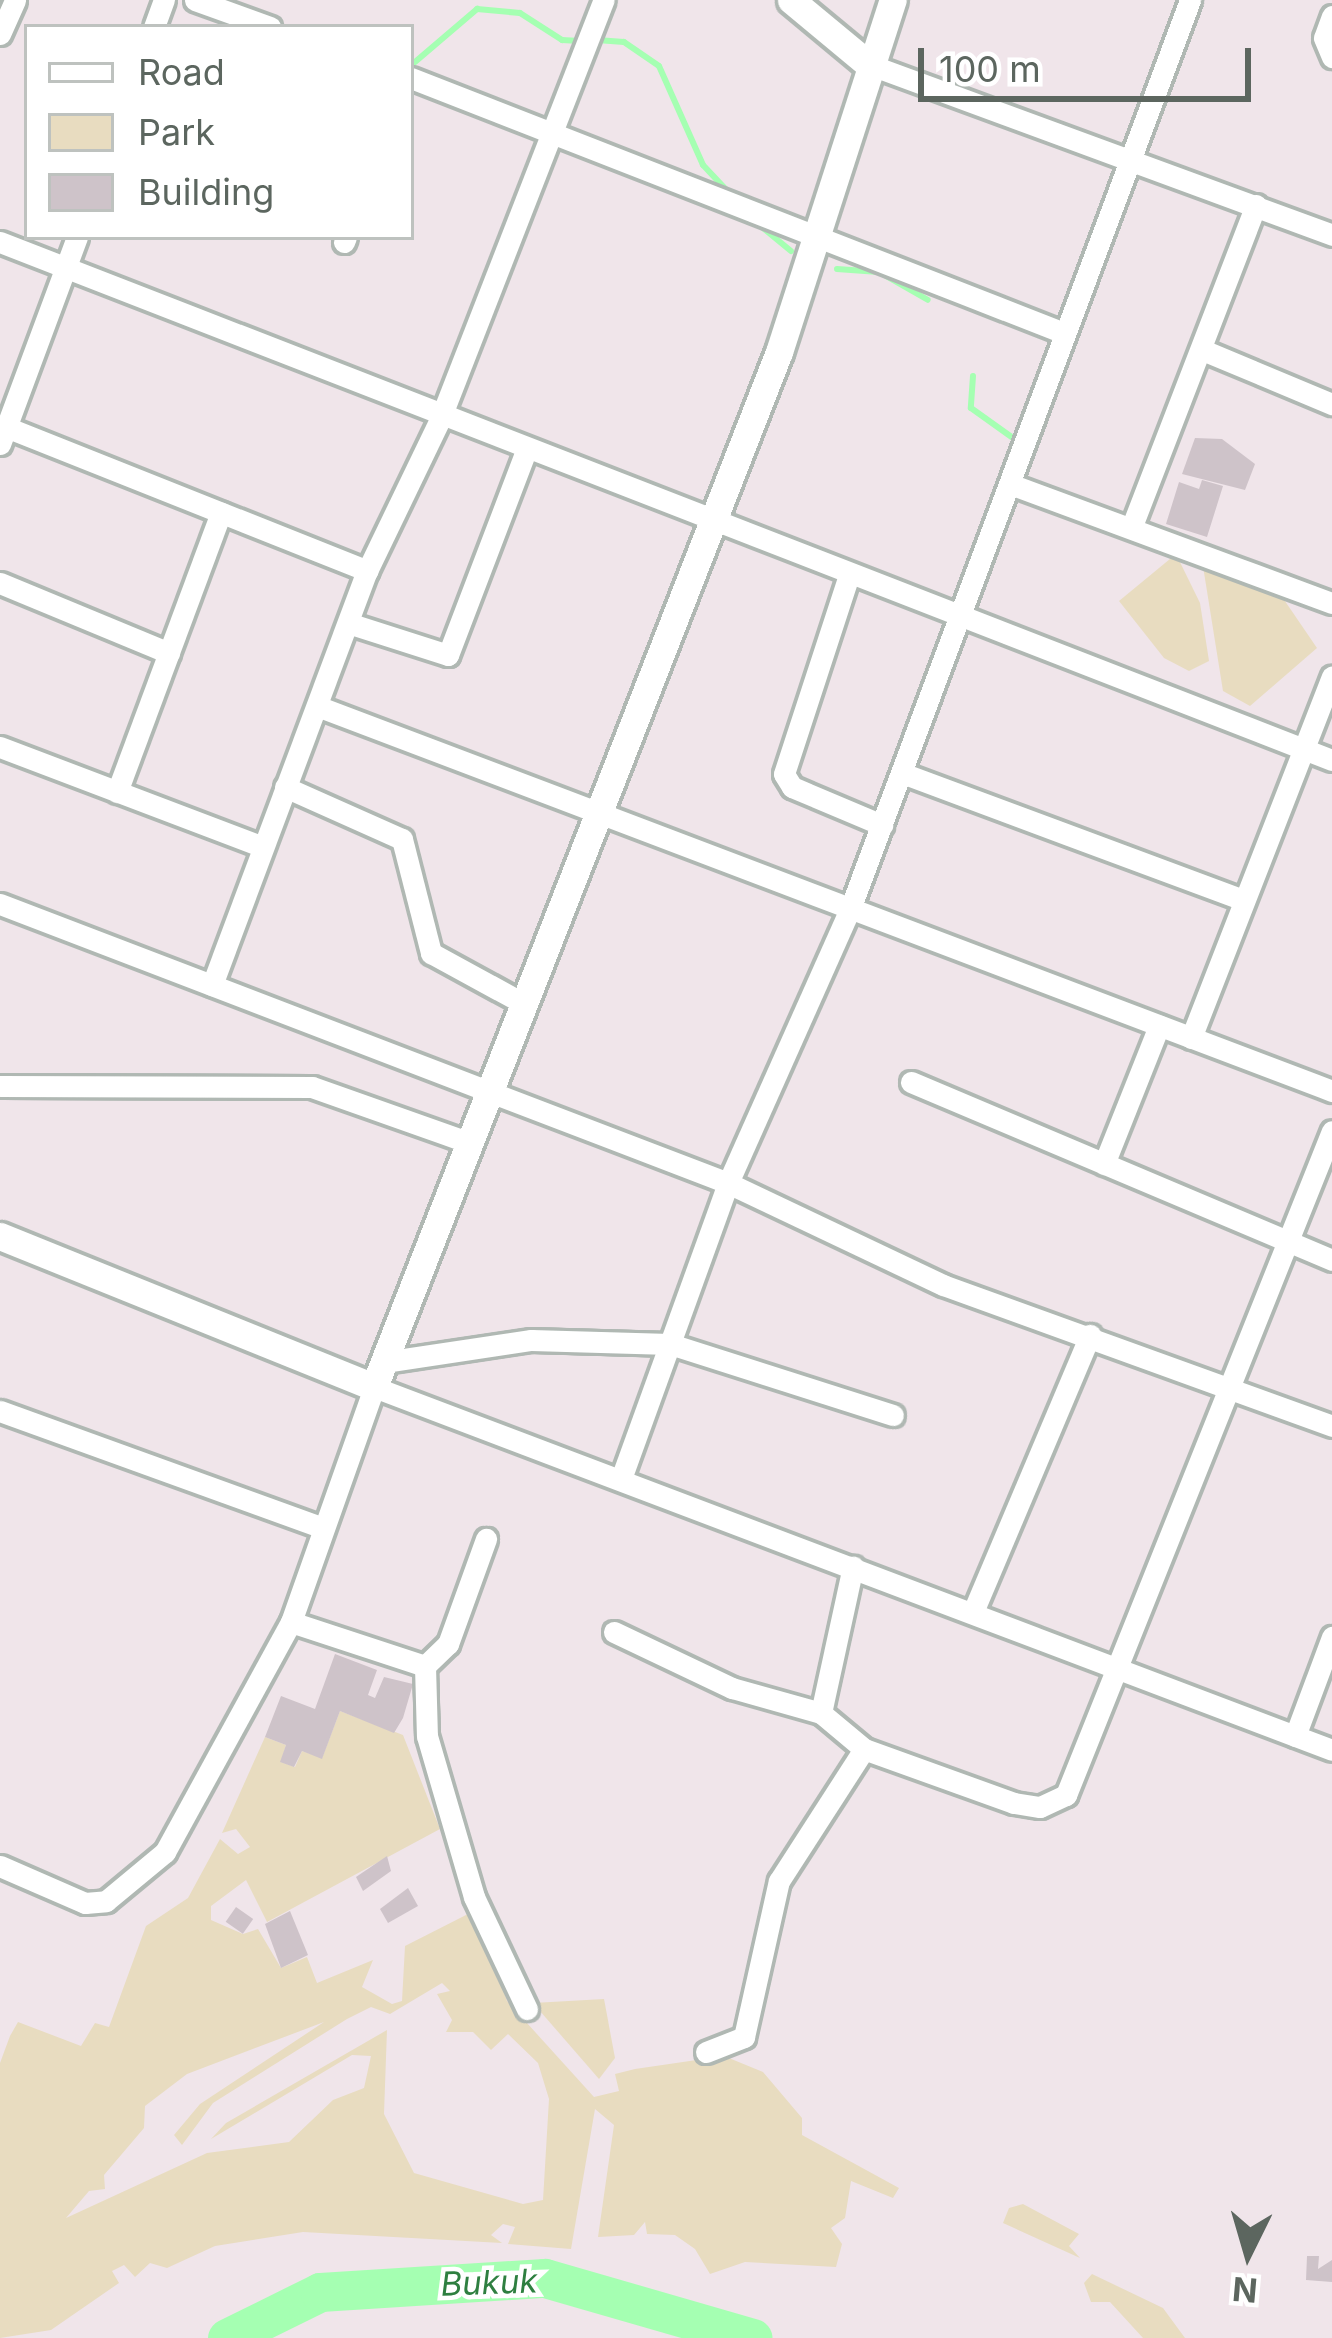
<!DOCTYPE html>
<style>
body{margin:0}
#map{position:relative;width:1332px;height:2338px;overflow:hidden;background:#f0e5ea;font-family:Inter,sans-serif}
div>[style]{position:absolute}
.green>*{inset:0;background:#e8dcc0}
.stream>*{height:6px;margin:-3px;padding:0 3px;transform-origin:3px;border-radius:3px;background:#a5ffb2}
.river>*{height:39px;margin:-19.5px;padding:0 19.5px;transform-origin:19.5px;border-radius:19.5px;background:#a5ffb2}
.building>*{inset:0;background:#cec3c9;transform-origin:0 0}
.roads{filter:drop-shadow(3px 0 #b0b8b3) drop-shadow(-3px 0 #b0b8b3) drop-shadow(0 3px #b0b8b3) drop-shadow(0 -3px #b0b8b3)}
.minor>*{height:21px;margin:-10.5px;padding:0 10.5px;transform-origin:10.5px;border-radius:10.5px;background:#fff}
.tertiary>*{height:27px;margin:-13.5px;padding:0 13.5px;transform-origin:13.5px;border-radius:13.5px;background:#fff}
span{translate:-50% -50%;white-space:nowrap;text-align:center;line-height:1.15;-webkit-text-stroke:9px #fff;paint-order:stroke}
.water-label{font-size:33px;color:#2e7f40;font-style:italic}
.legend{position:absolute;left:24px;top:24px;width:390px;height:216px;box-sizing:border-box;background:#fff;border:3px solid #bec2bf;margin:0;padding:15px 21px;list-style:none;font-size:36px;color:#5c665f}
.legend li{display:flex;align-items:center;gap:24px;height:60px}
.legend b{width:60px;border:3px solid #bec2bf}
.north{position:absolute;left:1188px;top:2194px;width:120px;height:120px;-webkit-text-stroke:9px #fff;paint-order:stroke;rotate:185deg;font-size:33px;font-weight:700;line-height:48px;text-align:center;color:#5c665f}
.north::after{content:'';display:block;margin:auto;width:42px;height:54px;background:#5c665f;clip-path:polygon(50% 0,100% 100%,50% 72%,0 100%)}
.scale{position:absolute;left:918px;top:48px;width:333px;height:54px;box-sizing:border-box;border:6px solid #5c665f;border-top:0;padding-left:15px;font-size:36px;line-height:42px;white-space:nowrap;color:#5c665f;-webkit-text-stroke:9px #fff;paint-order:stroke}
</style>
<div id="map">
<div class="green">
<div style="clip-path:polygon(1176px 554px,1200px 603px,1209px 661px,1189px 671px,1164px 658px,1119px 601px)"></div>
<div style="clip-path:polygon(1202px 560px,1274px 585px,1317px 648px,1250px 706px,1223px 691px)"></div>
<div style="clip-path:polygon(evenodd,340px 1711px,403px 1735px,440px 1829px,267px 1922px,246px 1880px,211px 1906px,211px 1920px,243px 1934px,258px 1929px,281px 1968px,307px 1957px,317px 1983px,373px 1960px,362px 1987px,392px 2004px,402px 2001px,405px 1946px,468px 1914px,479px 1918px,507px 2001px,594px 2097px,619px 2091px,615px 2074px,635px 2069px,724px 2056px,763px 2072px,802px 2118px,802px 2135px,899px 2188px,893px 2198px,851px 2181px,845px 2218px,831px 2228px,842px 2244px,836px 2267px,745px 2262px,710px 2274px,695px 2249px,675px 2235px,647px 2234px,645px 2222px,634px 2235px,598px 2237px,614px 2125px,595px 2109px,571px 2249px,508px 2244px,515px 2227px,503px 2224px,491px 2235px,502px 2243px,303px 2232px,215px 2246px,167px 2268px,150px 2263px,135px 2277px,124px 2265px,112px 2271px,119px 2283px,51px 2330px,0 2338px,0 2063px,10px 2036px,18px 2022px,81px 2046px,95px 2023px,109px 2027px,146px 1926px,188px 1898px,220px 1839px,238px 1854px,250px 1847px,236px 1829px,222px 1833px,265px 1737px,286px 1745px,281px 1762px,295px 1767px,302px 1751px,322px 1758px,340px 1711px,442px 1983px,450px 1991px,437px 1994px,452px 2020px,446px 2032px,473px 2032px,491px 2050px,508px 2034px,538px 2063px,549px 2099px,543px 2200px,523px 2204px,414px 2173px,384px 2114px,387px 2030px,226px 2123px,211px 2139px,352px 2055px,371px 2056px,364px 2088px,333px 2100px,289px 2142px,207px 2153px,66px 2218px,89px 2191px,105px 2189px,104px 2175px,144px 2128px,145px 2106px,187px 2074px,324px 2022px,200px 2104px,174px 2135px,182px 2145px,213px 2103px,347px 2019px,371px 2007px,390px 2014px,442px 1983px)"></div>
<div style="clip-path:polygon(604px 1999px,615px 2058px,599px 2079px,533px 2003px)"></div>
<div style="clip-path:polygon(1023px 2204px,1079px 2234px,1069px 2246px,1080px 2258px,1003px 2223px,1009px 2208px)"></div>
<div style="clip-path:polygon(1092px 2274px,1163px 2308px,1185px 2338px,1143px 2338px,1110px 2302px,1091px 2302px,1084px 2283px)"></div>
</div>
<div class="stream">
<div style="left:597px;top:40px;width:27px;rotate:4deg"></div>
<div style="left:624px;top:42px;width:42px;rotate:34.4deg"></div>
<div style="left:659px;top:66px;width:108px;rotate:66deg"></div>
<div style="left:703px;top:165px;width:42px;rotate:46.9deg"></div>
<div style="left:415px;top:62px;width:82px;rotate:-40.5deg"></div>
<div style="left:477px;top:9px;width:43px;rotate:5.3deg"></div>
<div style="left:520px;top:13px;width:50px;rotate:32.7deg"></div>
<div style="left:562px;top:40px;width:22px;rotate:3deg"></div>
<div style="left:757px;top:223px;width:44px;rotate:39.5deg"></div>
<div style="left:837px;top:269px;width:42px;rotate:4.1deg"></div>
<div style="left:879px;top:272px;width:56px;rotate:29.7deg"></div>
<div style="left:973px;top:376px;width:32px;rotate:94deg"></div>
<div style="left:971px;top:408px;width:52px;rotate:35.5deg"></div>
</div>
<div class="river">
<div style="left:227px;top:2338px;width:104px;rotate:-26.3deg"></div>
<div style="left:320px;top:2292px;width:225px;rotate:-3.6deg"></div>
<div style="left:545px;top:2278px;width:216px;rotate:16.1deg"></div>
</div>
<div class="building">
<div style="clip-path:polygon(1195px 438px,1222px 439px,1255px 464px,1245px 490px,1182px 474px)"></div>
<div style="clip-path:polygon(1202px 480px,1223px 486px,1207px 537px,1166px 524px,1179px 482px,1199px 489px)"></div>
<div style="clip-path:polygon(335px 1654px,377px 1670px,368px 1695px,375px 1698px,384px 1677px,413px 1684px,403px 1718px,394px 1733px,340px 1711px,322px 1759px,302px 1751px,294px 1767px,280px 1762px,286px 1745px,265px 1737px,281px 1696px,315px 1709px)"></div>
<div style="clip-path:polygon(387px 1856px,391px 1871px,363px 1891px,356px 1877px)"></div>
<div style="clip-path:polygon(408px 1888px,418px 1906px,388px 1923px,380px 1909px)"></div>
<div style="left:236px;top:1907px;width:21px;height:18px;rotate:35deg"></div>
<div style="clip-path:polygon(290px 1911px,308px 1955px,281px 1968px,265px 1924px)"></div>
<div style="clip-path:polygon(1307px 2256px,1319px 2256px,1318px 2269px,1332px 2260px,1332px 2282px,1306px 2280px)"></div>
</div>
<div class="roads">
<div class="minor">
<div style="left:195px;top:0;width:80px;rotate:19.8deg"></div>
<div style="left:1332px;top:16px;width:23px;rotate:110deg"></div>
<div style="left:1324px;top:38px;width:21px;rotate:67deg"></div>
<div style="left:154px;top:27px;width:29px;rotate:-70deg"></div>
<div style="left:0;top:34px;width:37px;rotate:-66deg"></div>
<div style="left:868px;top:64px;width:495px;rotate:20.2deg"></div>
<div style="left:411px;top:78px;width:701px;rotate:21.33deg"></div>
<div style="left:0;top:242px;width:1429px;rotate:21.25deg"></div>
<div style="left:344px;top:242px;width:5px;rotate:-68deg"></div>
<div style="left:1205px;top:351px;width:138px;rotate:22.7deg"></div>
<div style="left:6px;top:427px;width:389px;rotate:21.7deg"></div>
<div style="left:0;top:444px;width:221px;rotate:-69.6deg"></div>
<div style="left:1010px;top:484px;width:343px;rotate:20.3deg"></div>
<div style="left:1132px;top:526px;width:344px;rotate:-68.9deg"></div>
<div style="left:848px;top:578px;width:206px;rotate:108.1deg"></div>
<div style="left:784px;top:774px;width:15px;rotate:58deg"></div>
<div style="left:792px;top:787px;width:98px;rotate:22.9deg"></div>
<div style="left:0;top:583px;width:183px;rotate:22.5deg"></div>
<div style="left:348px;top:623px;width:105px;rotate:17.7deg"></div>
<div style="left:448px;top:655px;width:218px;rotate:-69.1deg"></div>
<div style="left:317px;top:706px;width:1086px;rotate:20.77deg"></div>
<div style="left:0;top:747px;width:281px;rotate:20.8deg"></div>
<div style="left:902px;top:773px;width:365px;rotate:20.4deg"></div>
<div style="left:285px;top:787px;width:128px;rotate:24deg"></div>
<div style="left:402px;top:839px;width:118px;rotate:75.7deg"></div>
<div style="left:431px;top:953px;width:100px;rotate:28.6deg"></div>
<div style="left:117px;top:792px;width:298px;rotate:-69.6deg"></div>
<div style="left:0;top:904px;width:780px;rotate:20.97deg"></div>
<div style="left:728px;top:1183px;width:238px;rotate:25.4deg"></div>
<div style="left:943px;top:1285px;width:414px;rotate:19.9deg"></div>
<div style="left:212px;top:985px;width:442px;rotate:-69.5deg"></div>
<div style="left:367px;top:571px;width:171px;rotate:-64.3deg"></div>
<div style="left:441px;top:417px;width:448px;rotate:-68.7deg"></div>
<div style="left:1191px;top:1038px;width:388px;rotate:-68.7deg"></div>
<div style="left:911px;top:1082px;width:457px;rotate:22.9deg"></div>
<div style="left:0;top:1086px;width:312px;rotate:0.2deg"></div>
<div style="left:312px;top:1087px;width:164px;rotate:19.5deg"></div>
<div style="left:1104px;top:1164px;width:149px;rotate:-68.3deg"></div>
<div style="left:384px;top:1362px;width:149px;rotate:-8.5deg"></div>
<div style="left:531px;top:1340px;width:139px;rotate:1.6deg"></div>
<div style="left:670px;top:1344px;width:234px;rotate:17.7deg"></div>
<div style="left:0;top:1411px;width:344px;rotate:19.9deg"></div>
<div style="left:622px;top:1476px;width:312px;rotate:-70.1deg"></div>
<div style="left:728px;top:1183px;width:300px;rotate:-66deg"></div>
<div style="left:850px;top:909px;width:971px;rotate:-69.49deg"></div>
<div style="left:973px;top:1612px;width:301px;rotate:-67.1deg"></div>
<div style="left:291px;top:1622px;width:141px;rotate:18.2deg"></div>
<div style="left:425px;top:1666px;width:32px;rotate:-44deg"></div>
<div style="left:448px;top:1644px;width:112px;rotate:-70.1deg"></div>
<div style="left:614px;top:1632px;width:131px;rotate:25.4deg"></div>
<div style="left:732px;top:1688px;width:92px;rotate:15.7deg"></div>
<div style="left:821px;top:1713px;width:56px;rotate:39.9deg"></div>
<div style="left:864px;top:1749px;width:159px;rotate:19.8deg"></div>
<div style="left:1014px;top:1803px;width:26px;rotate:9deg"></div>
<div style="left:1040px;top:1807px;width:29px;rotate:-25deg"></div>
<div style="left:1066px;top:1795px;width:715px;rotate:-68.17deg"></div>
<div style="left:425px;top:1666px;width:70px;rotate:88.4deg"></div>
<div style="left:427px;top:1736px;width:168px;rotate:73.7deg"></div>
<div style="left:474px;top:1897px;width:124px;rotate:64.7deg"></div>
<div style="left:821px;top:1713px;width:150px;rotate:-77.7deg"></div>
<div style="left:1295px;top:1736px;width:106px;rotate:-69.5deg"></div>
<div style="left:0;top:1866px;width:93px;rotate:23.5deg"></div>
<div style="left:85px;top:1903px;width:21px;rotate:-5deg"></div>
<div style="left:106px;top:1901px;width:77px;rotate:-39.7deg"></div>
<div style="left:165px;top:1852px;width:262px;rotate:-61.3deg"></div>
<div style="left:291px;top:1622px;width:249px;rotate:-70.5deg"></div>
<div style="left:374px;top:1387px;width:1024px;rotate:20.75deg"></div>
<div style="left:706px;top:2052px;width:41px;rotate:-21.5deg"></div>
<div style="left:744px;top:2037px;width:160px;rotate:-77.4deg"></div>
<div style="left:779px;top:1881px;width:157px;rotate:-57.2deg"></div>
</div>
<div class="tertiary">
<div style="left:791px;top:0;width:100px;rotate:39.7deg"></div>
<div style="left:0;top:1236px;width:403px;rotate:22deg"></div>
<div style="left:374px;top:1387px;width:1111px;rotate:-68.63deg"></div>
<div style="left:779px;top:352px;width:370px;rotate:-72.1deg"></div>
</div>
</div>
<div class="water-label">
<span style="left:489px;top:2283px;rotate:-2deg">Bukuk</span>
</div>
<ul class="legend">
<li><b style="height:15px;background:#fff"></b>Road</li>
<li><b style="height:33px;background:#e8dcc0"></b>Park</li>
<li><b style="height:33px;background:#cec3c9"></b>Building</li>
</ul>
<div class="north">N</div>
<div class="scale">100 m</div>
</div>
